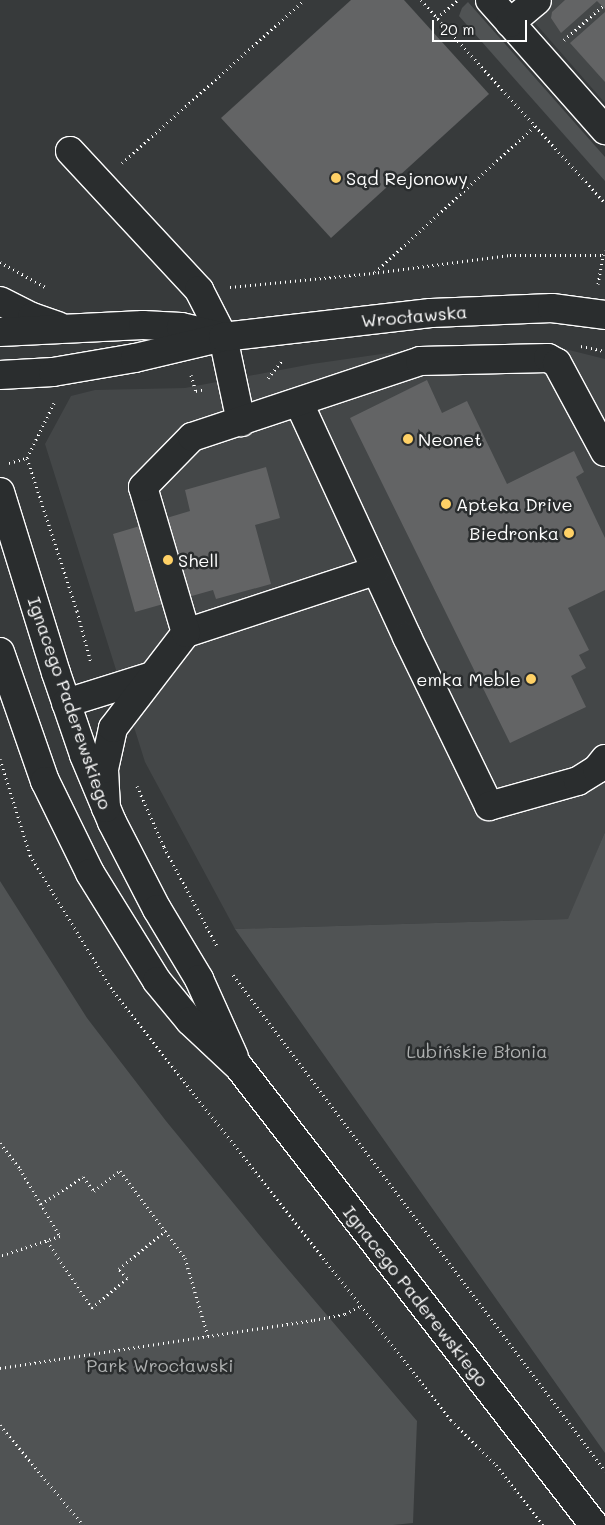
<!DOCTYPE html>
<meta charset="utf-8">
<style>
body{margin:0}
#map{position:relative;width:605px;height:1525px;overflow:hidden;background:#373a3b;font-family:Mali,sans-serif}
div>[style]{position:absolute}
.built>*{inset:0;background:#444748}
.green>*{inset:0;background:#505354}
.building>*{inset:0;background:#636465}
.path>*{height:3px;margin-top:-1.5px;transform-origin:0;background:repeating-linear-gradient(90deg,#fff 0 1px,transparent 0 5px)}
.roads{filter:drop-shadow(1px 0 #fff) drop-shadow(-1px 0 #fff) drop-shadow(0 1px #fff) drop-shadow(0 -1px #fff)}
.minor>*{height:28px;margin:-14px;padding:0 14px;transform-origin:14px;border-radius:14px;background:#2a2d2e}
.dots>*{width:14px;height:14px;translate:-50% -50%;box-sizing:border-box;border:2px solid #2a2d2e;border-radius:50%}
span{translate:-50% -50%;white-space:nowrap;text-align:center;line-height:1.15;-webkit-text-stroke:5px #2a2d2e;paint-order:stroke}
.poi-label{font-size:18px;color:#fff}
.left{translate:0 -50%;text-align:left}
.right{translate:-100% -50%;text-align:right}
.street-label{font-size:18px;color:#fff}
.park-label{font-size:18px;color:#b0b2b2}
.scale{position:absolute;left:432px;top:20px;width:95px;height:22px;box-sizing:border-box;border:2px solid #fff;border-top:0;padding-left:6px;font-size:15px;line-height:18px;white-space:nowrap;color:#fff;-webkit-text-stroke:4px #2a2d2e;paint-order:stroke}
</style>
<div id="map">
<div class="built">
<div style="clip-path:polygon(515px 0,605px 0,605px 103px)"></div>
<div style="clip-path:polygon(497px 345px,565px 349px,605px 359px,605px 832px,569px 919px,235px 929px,145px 762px,45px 444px,71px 396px,95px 390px,185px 388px,312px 364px,430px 347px)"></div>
</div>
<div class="green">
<div style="clip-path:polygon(468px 2px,605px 157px,605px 181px,459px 16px,462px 8px)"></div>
<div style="clip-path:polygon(605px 832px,605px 1453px,235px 929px,568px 919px)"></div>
<div style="clip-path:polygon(0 881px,87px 1018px,166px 1121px,275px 1254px,417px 1421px,413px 1523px,393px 1525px,0 1525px)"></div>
</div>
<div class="building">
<div style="clip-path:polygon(351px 0,404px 0,489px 94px,331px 238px,221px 118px)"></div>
<div style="clip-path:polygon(565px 0,605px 0,605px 9px,597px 1px,561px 33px,551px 18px,552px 12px)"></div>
<div style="clip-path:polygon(605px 12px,605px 82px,570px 43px)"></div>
<div style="clip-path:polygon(427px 380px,442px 413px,467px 401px,507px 484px,574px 451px,584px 472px,576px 477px,605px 538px,605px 590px,568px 608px,589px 650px,579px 655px,586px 668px,571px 676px,586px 707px,510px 743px,350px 418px)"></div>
<div style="clip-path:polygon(266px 467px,280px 518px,255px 525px,271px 584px,216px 599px,213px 590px,135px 612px,113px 534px,190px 511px,185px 490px)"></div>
</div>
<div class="path">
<div style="left:421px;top:0;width:274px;rotate:47.8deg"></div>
<div style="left:437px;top:18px;width:28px;rotate:-41deg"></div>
<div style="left:564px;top:40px;width:55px;rotate:-41.3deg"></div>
<div style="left:122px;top:163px;width:244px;rotate:-41.8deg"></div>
<div style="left:0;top:262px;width:54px;rotate:29deg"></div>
<div style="left:375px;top:272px;width:217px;rotate:-42.4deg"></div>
<div style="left:598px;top:284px;width:29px;rotate:-80deg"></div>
<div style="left:230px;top:287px;width:144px;rotate:-5.6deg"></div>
<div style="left:373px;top:273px;width:138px;rotate:-7.5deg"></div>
<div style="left:510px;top:255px;width:93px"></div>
<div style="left:603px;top:255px;width:5px;rotate:-68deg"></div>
<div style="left:581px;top:346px;width:25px;rotate:12deg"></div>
<div style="left:191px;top:375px;width:17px;rotate:73deg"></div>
<div style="left:196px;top:391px;width:9px;rotate:-13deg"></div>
<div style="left:268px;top:378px;width:22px;rotate:-51deg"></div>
<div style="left:54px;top:403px;width:61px;rotate:116.1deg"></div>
<div style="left:27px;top:458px;width:161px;rotate:71.9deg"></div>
<div style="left:77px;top:611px;width:54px;rotate:74.9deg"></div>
<div style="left:9px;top:463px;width:19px;rotate:-16deg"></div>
<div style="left:0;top:759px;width:101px;rotate:72.6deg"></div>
<div style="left:30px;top:855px;width:159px;rotate:58.6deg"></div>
<div style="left:113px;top:991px;width:546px;rotate:51.77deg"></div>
<div style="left:451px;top:1420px;width:64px;rotate:45deg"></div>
<div style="left:496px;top:1465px;width:76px;rotate:51.9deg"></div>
<div style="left:137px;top:786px;width:67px;rotate:66.1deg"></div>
<div style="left:164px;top:847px;width:112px;rotate:61.8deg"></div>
<div style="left:233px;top:975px;width:620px;rotate:53.13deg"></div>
<div style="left:0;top:1143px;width:33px;rotate:52deg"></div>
<div style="left:20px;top:1169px;width:78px;rotate:59.2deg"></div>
<div style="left:60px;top:1236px;width:63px;rotate:161.6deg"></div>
<div style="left:41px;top:1204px;width:50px;rotate:-32.7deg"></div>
<div style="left:83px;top:1177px;width:18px;rotate:52deg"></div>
<div style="left:94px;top:1191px;width:33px;rotate:-38deg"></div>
<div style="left:120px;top:1171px;width:109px;rotate:53.2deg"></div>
<div style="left:185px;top:1258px;width:81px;rotate:73.6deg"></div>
<div style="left:47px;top:1241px;width:81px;rotate:56.1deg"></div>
<div style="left:92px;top:1308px;width:46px;rotate:-40.6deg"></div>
<div style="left:127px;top:1278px;width:12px;rotate:-132deg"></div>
<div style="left:119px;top:1269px;width:61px;rotate:-39.7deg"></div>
<div style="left:0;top:1368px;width:318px;rotate:-8.7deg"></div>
<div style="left:314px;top:1320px;width:32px;rotate:-11deg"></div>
<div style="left:345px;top:1314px;width:19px;rotate:-28deg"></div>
<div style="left:0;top:1425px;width:130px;rotate:50.3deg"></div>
</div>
<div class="roads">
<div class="minor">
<div style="left:490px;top:0;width:174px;rotate:48.5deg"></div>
<div style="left:510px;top:23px;width:35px;rotate:-40deg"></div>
<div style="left:70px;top:151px;width:190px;rotate:47.1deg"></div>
<div style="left:199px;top:290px;width:53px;rotate:62.9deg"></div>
<div style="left:223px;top:337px;width:87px;rotate:78deg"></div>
<div style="left:0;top:301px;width:36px;rotate:27deg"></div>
<div style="left:32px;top:317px;width:28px;rotate:19deg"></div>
<div style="left:0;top:332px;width:143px;rotate:-2.8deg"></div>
<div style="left:143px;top:325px;width:38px;rotate:3deg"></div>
<div style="left:181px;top:327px;width:39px;rotate:13deg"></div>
<div style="left:0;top:375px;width:53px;rotate:-3.2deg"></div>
<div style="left:53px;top:372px;width:83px;rotate:-9.7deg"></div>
<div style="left:135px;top:358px;width:90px;rotate:-13.4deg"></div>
<div style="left:223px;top:337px;width:209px;rotate:-6.6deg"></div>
<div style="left:431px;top:313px;width:121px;rotate:-2.4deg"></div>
<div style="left:552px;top:308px;width:53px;rotate:7.5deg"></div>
<div style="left:299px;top:403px;width:258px;rotate:65.2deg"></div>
<div style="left:407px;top:637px;width:188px;rotate:64.1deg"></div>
<div style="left:489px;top:806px;width:92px;rotate:-15.7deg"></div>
<div style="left:578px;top:781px;width:22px;rotate:-32deg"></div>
<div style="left:597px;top:769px;width:13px;rotate:-51deg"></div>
<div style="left:0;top:492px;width:189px;rotate:72.8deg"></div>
<div style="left:56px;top:673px;width:87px;rotate:71.1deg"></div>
<div style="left:84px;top:755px;width:73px;rotate:67.3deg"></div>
<div style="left:112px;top:822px;width:98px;rotate:62.7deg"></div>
<div style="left:157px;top:909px;width:82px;rotate:59deg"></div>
<div style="left:199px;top:979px;width:85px;rotate:65.8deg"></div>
<div style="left:186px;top:633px;width:199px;rotate:-18.2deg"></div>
<div style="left:0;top:652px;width:137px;rotate:70.8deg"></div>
<div style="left:45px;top:781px;width:102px;rotate:63.9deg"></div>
<div style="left:90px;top:873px;width:127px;rotate:58.2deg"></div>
<div style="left:157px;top:981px;width:52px;rotate:50.5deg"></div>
<div style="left:190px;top:1021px;width:67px;rotate:43.2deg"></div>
<div style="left:239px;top:1067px;width:579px;rotate:52.22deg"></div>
<div style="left:66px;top:703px;width:90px;rotate:-17.4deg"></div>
<div style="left:106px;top:808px;width:39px;rotate:-93deg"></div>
<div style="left:104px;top:769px;width:42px;rotate:-77.6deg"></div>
<div style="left:113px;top:728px;width:120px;rotate:-52.5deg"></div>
<div style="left:186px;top:633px;width:152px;rotate:-106.4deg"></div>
<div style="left:143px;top:487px;width:70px;rotate:-45.6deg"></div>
<div style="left:192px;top:437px;width:240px;rotate:-18.4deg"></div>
<div style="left:420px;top:361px;width:128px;rotate:-1.3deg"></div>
<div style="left:548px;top:358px;width:10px;rotate:29deg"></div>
<div style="left:557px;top:363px;width:101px;rotate:61.7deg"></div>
</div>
</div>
<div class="dots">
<div style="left:336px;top:178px;background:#ffd166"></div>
<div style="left:408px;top:439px;background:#ffd166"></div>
<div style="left:446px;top:504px;background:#ffd166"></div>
<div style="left:569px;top:533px;background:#ffd166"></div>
<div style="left:168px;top:560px;background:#ffd166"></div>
<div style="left:531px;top:679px;background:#ffd166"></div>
</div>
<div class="poi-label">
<span class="left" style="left:346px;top:178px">Sąd Rejonowy</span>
<span class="left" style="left:418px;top:439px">Neonet</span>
<span class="left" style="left:456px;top:504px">Apteka Drive</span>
<span class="right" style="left:559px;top:533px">Biedronka</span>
<span class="left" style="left:178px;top:560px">Shell</span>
<span class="right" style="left:521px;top:679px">emka Meble</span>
</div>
<div class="street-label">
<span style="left:414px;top:316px;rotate:-5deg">Wrocławska</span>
<span style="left:70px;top:703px;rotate:71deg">Ignacego Paderewskiego</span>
<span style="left:416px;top:1296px;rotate:52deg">Ignacego Paderewskiego</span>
</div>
<div class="park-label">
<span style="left:477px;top:1051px">Lubińskie Błonia</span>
<span style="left:160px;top:1365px">Park Wrocławski</span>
</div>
<div class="scale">20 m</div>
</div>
